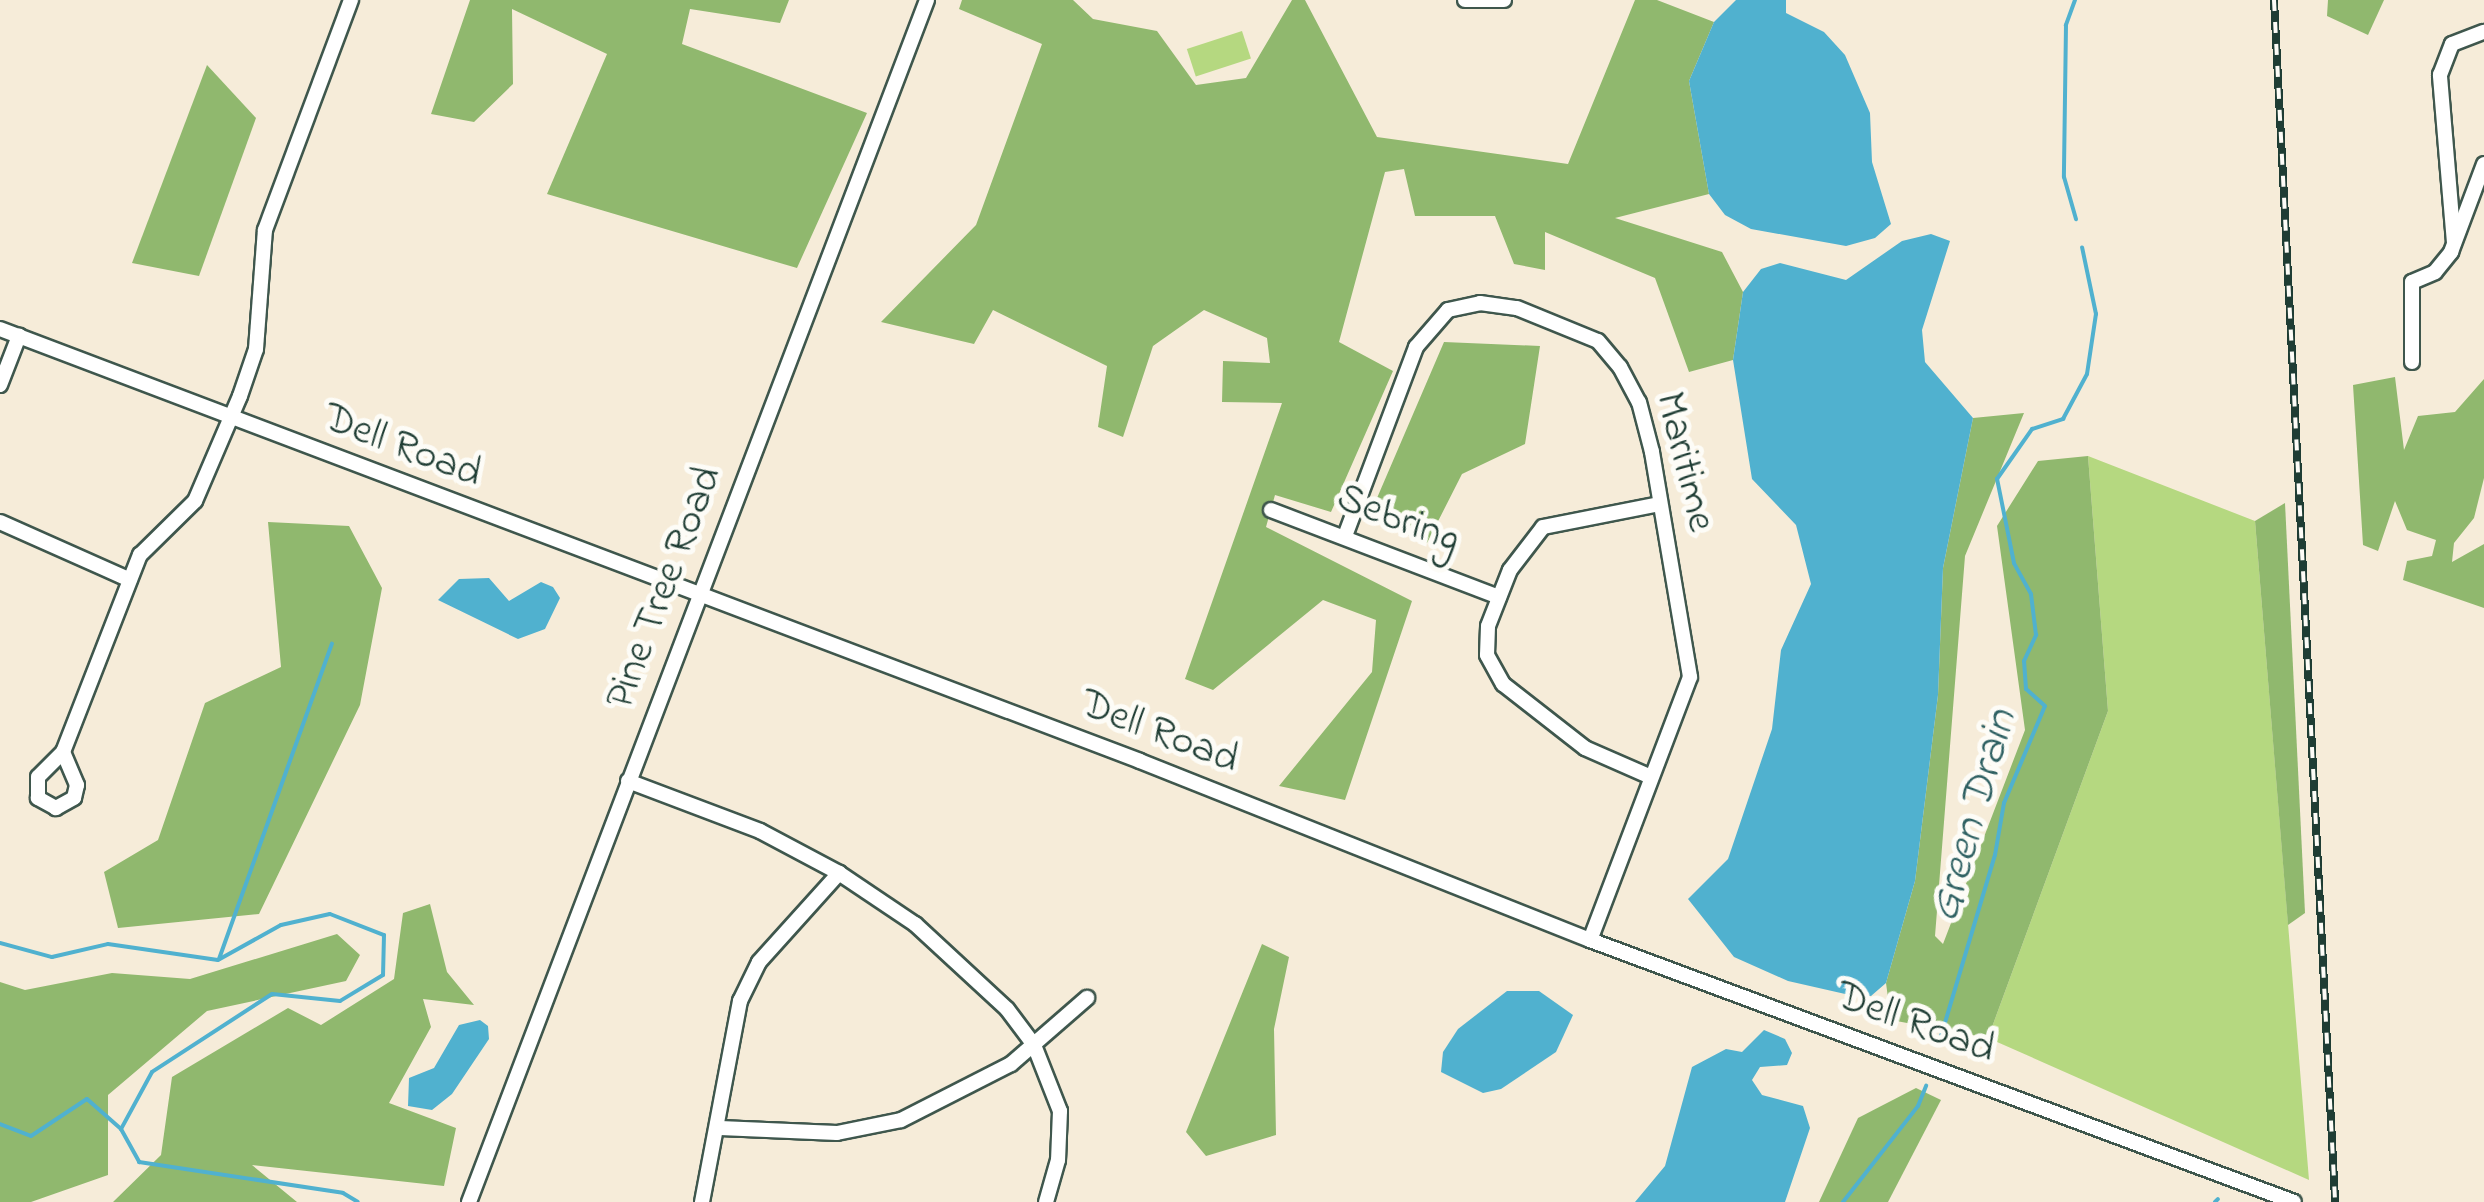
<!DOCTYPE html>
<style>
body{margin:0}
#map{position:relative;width:2484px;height:1202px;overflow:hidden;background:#f6ecd9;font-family:"Indie Flower",sans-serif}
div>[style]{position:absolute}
.green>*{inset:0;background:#b5d880;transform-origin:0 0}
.forest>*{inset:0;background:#90b86e}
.water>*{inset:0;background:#50b1cf}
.stream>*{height:4px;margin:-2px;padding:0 2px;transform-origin:2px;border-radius:2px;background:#50b1cf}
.roads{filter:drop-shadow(2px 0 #3f574d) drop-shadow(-2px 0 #3f574d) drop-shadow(0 2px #3f574d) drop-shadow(0 -2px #3f574d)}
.minor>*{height:14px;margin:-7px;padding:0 7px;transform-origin:7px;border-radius:7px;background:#fff}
.rail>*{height:8px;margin-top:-4px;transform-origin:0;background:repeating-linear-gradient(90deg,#fdfcf7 0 11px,#1f3d34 0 22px);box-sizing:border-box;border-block:2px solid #1f3d34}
span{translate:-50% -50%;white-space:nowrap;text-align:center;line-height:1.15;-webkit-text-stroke:10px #fdfcf7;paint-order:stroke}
.street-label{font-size:42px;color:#1f3d34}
.water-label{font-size:45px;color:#2e6062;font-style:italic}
</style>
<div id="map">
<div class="green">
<div style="left:1242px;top:31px;width:29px;height:58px;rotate:72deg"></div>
<div style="clip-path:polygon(2088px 456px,2255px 521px,2309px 1180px,1988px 1038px,2108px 711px)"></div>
</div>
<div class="forest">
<div style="clip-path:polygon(470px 0,789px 0,780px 23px,690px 9px,682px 44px,867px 113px,797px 268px,547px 194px,607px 54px,512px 9px,513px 84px,474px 122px,431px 114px)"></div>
<div style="clip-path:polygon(962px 0,1073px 0,1093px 19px,1157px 31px,1196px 85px,1246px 78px,1292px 0,1305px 0,1377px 137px,1568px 164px,1635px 0,1657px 0,1714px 22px,1689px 81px,1709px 194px,1615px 218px,1722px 252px,1743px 292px,1733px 360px,1689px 372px,1655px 278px,1545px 232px,1545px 270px,1514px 264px,1495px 216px,1415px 216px,1404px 169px,1385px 172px,1339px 342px,1393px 371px,1331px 512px,1275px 495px,1266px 527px,1412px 601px,1345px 800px,1279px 786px,1372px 672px,1376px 620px,1323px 600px,1213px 690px,1185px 679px,1282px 403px,1222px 402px,1223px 361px,1270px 363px,1267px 338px,1204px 310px,1153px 346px,1123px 437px,1098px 427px,1107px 366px,993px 310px,974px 344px,881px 322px,976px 225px,1042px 44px,959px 9px)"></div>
<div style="clip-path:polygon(2328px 0,2384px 0,2368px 35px,2327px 16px)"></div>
<div style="clip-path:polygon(207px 65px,256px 118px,199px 276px,132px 263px)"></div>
<div style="clip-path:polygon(1444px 342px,1540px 346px,1525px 444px,1462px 474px,1427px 543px,1368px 519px)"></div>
<div style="clip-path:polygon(2395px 377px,2404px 450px,2418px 416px,2455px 412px,2484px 379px,2484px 478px,2474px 518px,2454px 543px,2452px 562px,2484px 544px,2484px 608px,2403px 580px,2407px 561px,2432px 556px,2436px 540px,2407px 530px,2395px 501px,2378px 551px,2363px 545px,2353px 385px)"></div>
<div style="clip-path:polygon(2024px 413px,1965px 556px,1935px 936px,1943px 944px,2025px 730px,1997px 526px,2038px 461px,2088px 456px,2108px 711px,1988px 1038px,1891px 1020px,1886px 983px,1915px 881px,1938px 695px,1943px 568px,1973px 418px)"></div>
<div style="clip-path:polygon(2285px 503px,2305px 913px,2288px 925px,2255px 521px)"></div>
<div style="clip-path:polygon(268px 522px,349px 526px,382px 588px,360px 705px,259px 914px,118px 928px,104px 872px,158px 840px,205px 703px,281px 667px)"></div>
<div style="clip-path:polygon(430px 904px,447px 972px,474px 1005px,423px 999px,431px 1027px,389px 1103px,456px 1128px,444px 1186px,252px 1165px,297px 1202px,113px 1202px,161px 1155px,172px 1077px,288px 1008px,321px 1025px,394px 979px,403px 913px)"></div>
<div style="clip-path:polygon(337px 934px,360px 955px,346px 981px,207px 1011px,108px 1095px,108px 1175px,31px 1202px,0 1202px,0 982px,25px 990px,112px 973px,190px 979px)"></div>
<div style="clip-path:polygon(1262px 944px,1289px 957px,1274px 1029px,1276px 1135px,1206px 1156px,1186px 1132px)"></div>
<div style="clip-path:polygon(1916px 1088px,1941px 1100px,1888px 1202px,1819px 1202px,1858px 1118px)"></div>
</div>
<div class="water">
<div style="clip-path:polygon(1736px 0,1786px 0,1786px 13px,1824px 32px,1845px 55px,1870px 113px,1872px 162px,1891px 224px,1875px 238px,1846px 246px,1751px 229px,1725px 215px,1709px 194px,1689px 81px,1714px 22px)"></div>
<div style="clip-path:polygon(1931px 234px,1950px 241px,1922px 330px,1925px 362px,1973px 418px,1943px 568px,1938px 695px,1915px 881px,1886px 983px,1871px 996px,1854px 996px,1788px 981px,1734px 957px,1688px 899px,1728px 859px,1772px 729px,1781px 650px,1811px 584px,1796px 525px,1752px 479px,1733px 360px,1743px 292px,1761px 269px,1780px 263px,1846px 280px,1902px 241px)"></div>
<div style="clip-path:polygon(489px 578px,509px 601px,541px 582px,553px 587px,560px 598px,545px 629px,518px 639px,438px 600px,459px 579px)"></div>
<div style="clip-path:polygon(1507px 991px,1539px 991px,1573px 1015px,1556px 1052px,1501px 1089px,1483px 1093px,1441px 1072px,1443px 1052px,1458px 1029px)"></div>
<div style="clip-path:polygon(480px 1020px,488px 1026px,489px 1039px,452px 1094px,432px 1110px,408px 1106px,409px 1078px,434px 1068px,459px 1025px)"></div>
<div style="clip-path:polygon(1764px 1030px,1785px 1039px,1792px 1053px,1787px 1065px,1760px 1067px,1752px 1080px,1762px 1095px,1803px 1106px,1810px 1128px,1785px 1202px,1635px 1202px,1665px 1166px,1692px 1067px,1726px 1049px,1742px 1052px)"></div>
</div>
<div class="stream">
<div style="left:2075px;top:0;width:27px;rotate:110deg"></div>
<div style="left:2066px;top:25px;width:152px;rotate:90.8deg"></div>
<div style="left:2064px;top:177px;width:44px;rotate:74.1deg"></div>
<div style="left:0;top:943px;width:54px;rotate:15.1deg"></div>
<div style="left:52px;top:957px;width:57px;rotate:-13.1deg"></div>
<div style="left:108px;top:944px;width:111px;rotate:8.3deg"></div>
<div style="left:218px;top:960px;width:72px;rotate:-29.1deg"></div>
<div style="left:281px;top:925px;width:50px;rotate:-12.7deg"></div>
<div style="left:330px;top:914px;width:58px;rotate:21.3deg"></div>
<div style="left:384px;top:935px;width:40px;rotate:91.4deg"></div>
<div style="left:383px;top:975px;width:50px;rotate:148.8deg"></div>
<div style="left:340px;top:1001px;width:68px;rotate:-174.1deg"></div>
<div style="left:272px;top:994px;width:143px;rotate:147deg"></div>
<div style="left:152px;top:1072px;width:65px;rotate:118.5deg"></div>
<div style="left:121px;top:1129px;width:38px;rotate:61deg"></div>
<div style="left:139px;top:1162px;width:206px;rotate:8.6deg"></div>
<div style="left:343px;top:1193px;width:17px;rotate:31deg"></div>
<div style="left:219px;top:959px;width:335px;rotate:-70.3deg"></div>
<div style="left:1941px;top:1036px;width:189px;rotate:-73.4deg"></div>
<div style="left:1995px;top:855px;width:53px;rotate:-80.2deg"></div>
<div style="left:2004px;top:803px;width:105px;rotate:-67.1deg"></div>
<div style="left:2045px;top:706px;width:25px;rotate:-138deg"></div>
<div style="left:2026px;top:689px;width:28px;rotate:-94deg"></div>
<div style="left:2024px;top:661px;width:29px;rotate:-65deg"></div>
<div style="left:2036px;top:635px;width:41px;rotate:-97deg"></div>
<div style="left:2031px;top:594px;width:35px;rotate:-119deg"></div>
<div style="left:2014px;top:563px;width:86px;rotate:-101.4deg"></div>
<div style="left:1997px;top:479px;width:61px;rotate:-55deg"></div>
<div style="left:2032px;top:429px;width:33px;rotate:-18deg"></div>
<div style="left:2063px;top:419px;width:51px;rotate:-61.9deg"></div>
<div style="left:2087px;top:374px;width:61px;rotate:-81.5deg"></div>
<div style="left:2096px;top:314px;width:68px;rotate:-101.8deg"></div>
<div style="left:0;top:1124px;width:33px;rotate:21deg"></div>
<div style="left:31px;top:1136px;width:67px;rotate:-33.5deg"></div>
<div style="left:87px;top:1099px;width:45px;rotate:41.4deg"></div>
<div style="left:1843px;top:1202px;width:122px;rotate:-52deg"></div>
<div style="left:1918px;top:1106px;width:22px;rotate:-68deg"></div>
<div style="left:2215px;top:1202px;width:4px;rotate:-45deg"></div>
</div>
<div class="roads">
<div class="minor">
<div style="left:1465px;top:0;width:39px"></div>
<div style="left:2454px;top:243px;width:169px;rotate:-94.8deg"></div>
<div style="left:2440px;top:75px;width:33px;rotate:-69deg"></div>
<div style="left:2452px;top:44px;width:34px;rotate:-21deg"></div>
<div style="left:0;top:329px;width:1219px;rotate:20.75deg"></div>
<div style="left:1140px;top:761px;width:484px;rotate:21.7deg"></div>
<div style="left:1590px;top:940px;width:751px;rotate:20.41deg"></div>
<div style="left:2412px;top:362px;width:80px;rotate:-90deg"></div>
<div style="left:2412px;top:282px;width:25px;rotate:-23deg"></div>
<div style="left:2435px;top:272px;width:26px;rotate:-51deg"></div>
<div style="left:2451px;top:252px;width:94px;rotate:-69.4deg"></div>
<div style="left:0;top:385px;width:53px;rotate:-68.8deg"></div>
<div style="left:1271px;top:510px;width:244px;rotate:20.9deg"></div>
<div style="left:0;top:522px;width:142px;rotate:24deg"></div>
<div style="left:1345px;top:536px;width:202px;rotate:-69.4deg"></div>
<div style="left:1416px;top:347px;width:49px;rotate:-49.1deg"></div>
<div style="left:1448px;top:310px;width:33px;rotate:-12deg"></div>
<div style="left:1480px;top:303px;width:37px;rotate:8deg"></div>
<div style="left:1517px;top:308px;width:87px;rotate:22.2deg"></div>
<div style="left:1598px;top:341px;width:34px;rotate:50deg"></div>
<div style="left:1620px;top:367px;width:40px;rotate:62deg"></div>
<div style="left:1639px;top:402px;width:52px;rotate:75.4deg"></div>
<div style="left:1652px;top:452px;width:228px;rotate:80.4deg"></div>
<div style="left:1690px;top:677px;width:281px;rotate:110.8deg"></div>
<div style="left:63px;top:752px;width:36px;rotate:67deg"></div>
<div style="left:77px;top:785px;width:13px;rotate:103deg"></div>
<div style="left:74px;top:798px;width:21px;rotate:151deg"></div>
<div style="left:56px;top:808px;width:21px;rotate:-151deg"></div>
<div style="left:38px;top:798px;width:21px;rotate:-90deg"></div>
<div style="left:38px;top:777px;width:35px;rotate:-45deg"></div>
<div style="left:63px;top:752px;width:212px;rotate:-68.7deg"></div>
<div style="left:140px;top:555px;width:77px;rotate:-44.5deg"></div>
<div style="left:195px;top:501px;width:114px;rotate:-66.8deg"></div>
<div style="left:240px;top:396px;width:50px;rotate:-71.2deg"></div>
<div style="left:256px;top:349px;width:119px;rotate:-85.7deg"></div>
<div style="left:265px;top:230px;width:246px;rotate:-69.5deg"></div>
<div style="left:1651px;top:777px;width:72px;rotate:-156.3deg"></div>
<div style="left:1585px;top:748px;width:104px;rotate:-142deg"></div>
<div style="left:1503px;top:684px;width:33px;rotate:-119deg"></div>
<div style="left:1487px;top:655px;width:29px;rotate:-88deg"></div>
<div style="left:1488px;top:626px;width:60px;rotate:-68.6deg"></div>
<div style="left:1510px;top:570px;width:54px;rotate:-52.5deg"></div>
<div style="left:1543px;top:527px;width:119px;rotate:-11.1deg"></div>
<div style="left:628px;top:781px;width:141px;rotate:20.7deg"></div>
<div style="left:760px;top:831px;width:89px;rotate:28deg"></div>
<div style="left:839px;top:873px;width:92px;rotate:33.9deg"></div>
<div style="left:915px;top:924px;width:125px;rotate:42.7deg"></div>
<div style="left:1007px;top:1009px;width:45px;rotate:53.1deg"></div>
<div style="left:1034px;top:1045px;width:71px;rotate:68.5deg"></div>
<div style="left:1060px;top:1111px;width:49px;rotate:92.3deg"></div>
<div style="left:1058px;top:1160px;width:44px;rotate:105.9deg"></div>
<div style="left:720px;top:1128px;width:117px;rotate:2.4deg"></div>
<div style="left:837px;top:1133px;width:65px;rotate:-11.5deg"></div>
<div style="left:901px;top:1120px;width:123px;rotate:-27deg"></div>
<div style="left:1011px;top:1064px;width:101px;rotate:-41deg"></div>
<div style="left:469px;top:1202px;width:1286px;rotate:-69.14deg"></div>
<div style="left:702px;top:1202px;width:205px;rotate:-79.3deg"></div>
<div style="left:740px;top:1001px;width:43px;rotate:-64deg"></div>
<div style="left:759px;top:962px;width:120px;rotate:-48deg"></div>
</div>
</div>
<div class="rail">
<div style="left:2274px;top:0;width:1204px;rotate:87.09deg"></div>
</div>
<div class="street-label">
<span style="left:402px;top:447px;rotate:21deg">Dell Road</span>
<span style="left:1684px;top:462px;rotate:76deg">Maritime</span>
<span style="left:1398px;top:520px;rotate:21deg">Sebring</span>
<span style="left:665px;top:588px;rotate:-69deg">Pine Tree Road</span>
<span style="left:1159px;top:733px;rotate:21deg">Dell Road</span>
<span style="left:1915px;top:1024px;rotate:20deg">Dell Road</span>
</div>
<div class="water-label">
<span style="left:1975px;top:816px;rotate:-74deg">Green Drain</span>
</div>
</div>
